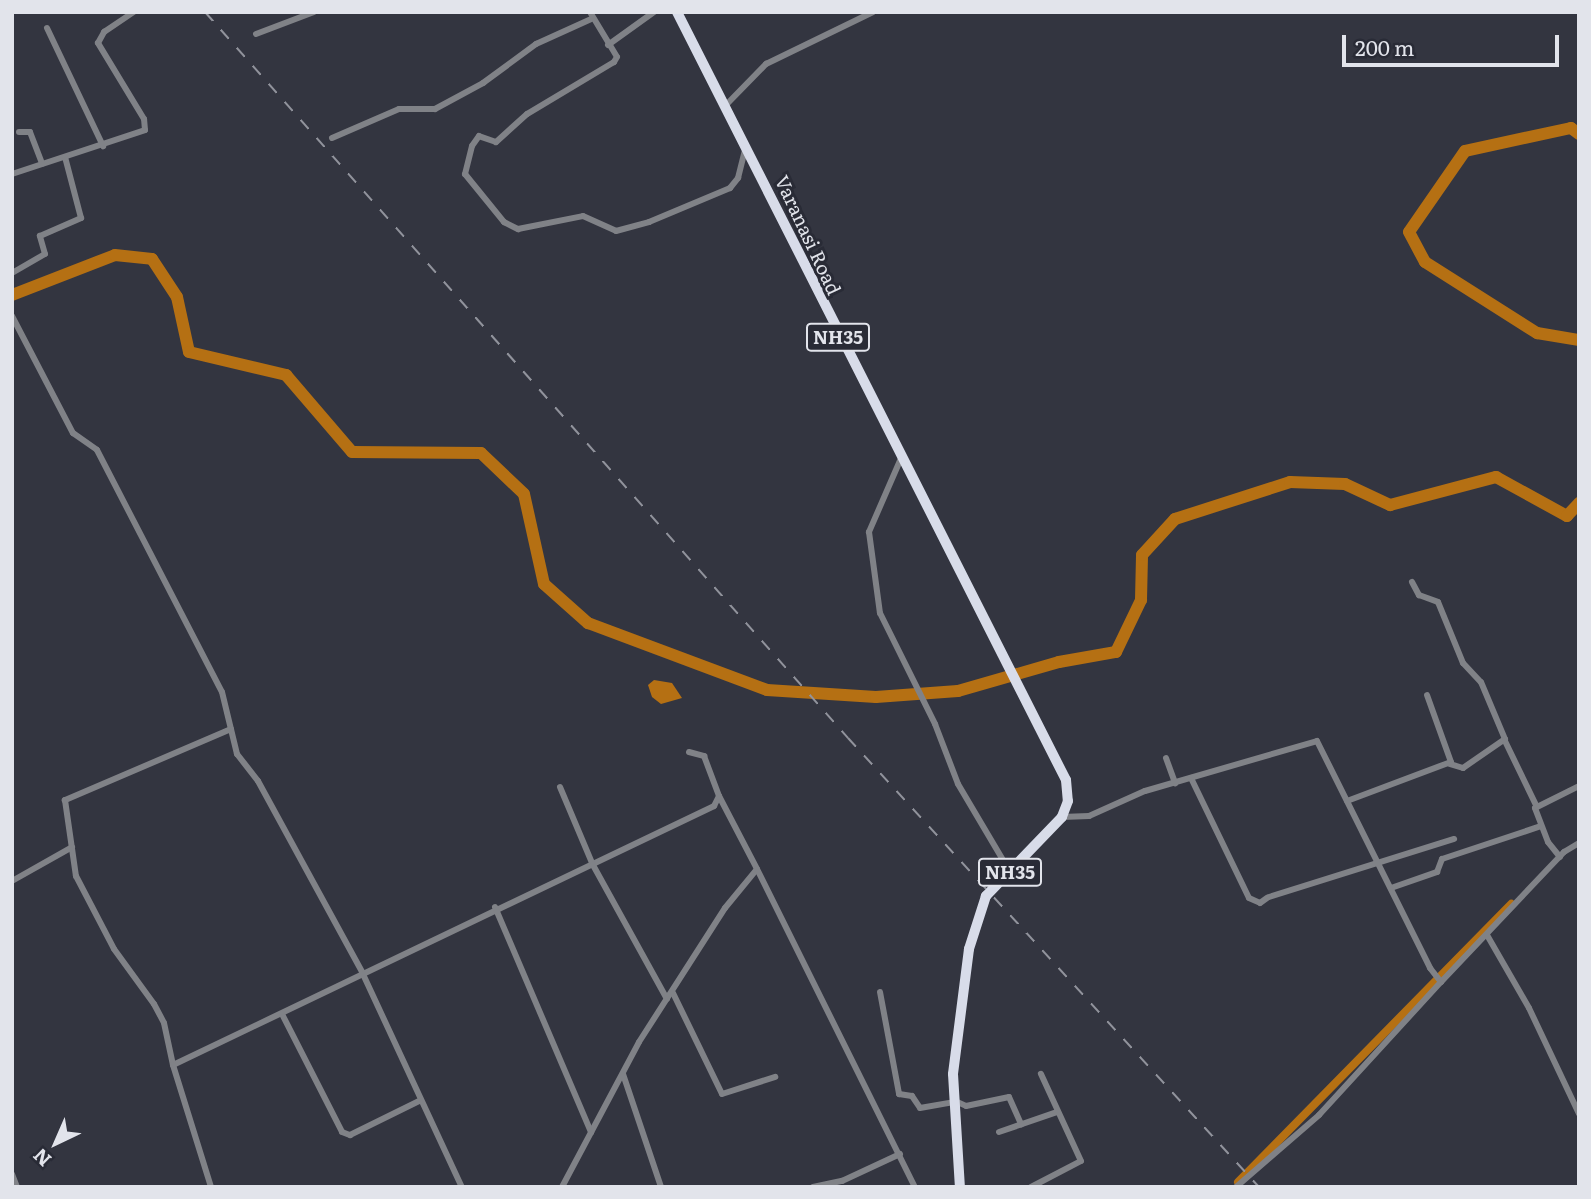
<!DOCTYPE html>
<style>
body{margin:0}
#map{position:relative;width:1591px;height:1199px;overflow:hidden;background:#333540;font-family:Literata,serif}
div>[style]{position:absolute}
.water>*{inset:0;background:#b57013}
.canal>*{height:8px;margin:-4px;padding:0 4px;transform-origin:4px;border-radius:4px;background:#b57013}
.river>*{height:12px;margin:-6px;padding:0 6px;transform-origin:6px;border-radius:6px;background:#b57013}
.minor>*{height:6px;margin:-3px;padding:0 3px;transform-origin:3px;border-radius:3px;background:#808287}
.trunk>*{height:10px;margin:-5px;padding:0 5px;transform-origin:5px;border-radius:5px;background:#d8dce9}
.rail>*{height:2px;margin-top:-1px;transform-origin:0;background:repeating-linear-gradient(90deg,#91939c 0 12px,transparent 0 24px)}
span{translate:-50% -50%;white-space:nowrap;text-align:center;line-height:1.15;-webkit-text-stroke:6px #292b36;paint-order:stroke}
.shield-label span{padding:2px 5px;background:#292b36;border:2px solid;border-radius:5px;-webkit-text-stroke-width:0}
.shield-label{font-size:18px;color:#e2e4eb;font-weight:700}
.street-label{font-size:19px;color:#e2e4eb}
.frame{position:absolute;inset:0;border:14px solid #e2e4eb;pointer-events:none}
.north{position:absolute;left:21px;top:1108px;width:70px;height:70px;-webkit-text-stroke:5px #292b36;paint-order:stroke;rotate:224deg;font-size:19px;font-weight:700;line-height:28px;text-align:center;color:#e2e4eb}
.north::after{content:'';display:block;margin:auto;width:24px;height:32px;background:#e2e4eb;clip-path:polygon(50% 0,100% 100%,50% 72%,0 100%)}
.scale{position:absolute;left:1342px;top:35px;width:217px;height:32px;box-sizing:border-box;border:4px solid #e2e4eb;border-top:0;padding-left:9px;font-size:21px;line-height:24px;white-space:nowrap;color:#e2e4eb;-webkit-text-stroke:5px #292b36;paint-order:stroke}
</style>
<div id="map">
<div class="water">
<div style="clip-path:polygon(654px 680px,672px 683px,682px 698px,661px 704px,652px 697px,648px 685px)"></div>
</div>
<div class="canal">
<div style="left:1238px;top:1182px;width:390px;rotate:-45.5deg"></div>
</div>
<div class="river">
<div style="left:1579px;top:134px;width:10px;rotate:-143deg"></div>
<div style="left:1571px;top:128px;width:108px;rotate:167.8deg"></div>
<div style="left:1465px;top:151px;width:98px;rotate:124.7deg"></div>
<div style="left:1409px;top:232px;width:34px;rotate:62deg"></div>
<div style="left:1425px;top:262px;width:133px;rotate:32.4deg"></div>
<div style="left:1537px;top:333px;width:43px;rotate:9.5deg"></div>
<div style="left:12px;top:295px;width:110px;rotate:-21.2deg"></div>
<div style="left:115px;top:255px;width:37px;rotate:6deg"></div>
<div style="left:152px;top:259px;width:45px;rotate:56.7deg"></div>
<div style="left:177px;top:297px;width:56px;rotate:77.7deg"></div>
<div style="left:189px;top:352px;width:100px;rotate:13.3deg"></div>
<div style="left:286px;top:375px;width:101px;rotate:49.4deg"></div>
<div style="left:352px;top:452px;width:129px;rotate:0.4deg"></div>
<div style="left:481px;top:453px;width:59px;rotate:43.6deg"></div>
<div style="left:524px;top:494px;width:92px;rotate:77.5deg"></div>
<div style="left:544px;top:584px;width:59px;rotate:41.6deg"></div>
<div style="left:588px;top:623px;width:191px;rotate:20.5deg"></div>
<div style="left:767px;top:690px;width:109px;rotate:3.7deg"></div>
<div style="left:876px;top:697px;width:82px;rotate:-4.2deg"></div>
<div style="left:958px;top:691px;width:105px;rotate:-16deg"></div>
<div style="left:1059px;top:662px;width:58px;rotate:-10deg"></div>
<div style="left:1116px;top:652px;width:58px;rotate:-64.3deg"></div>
<div style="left:1141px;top:600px;width:45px;rotate:-88.7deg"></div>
<div style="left:1142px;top:555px;width:49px;rotate:-47.5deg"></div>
<div style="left:1175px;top:519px;width:121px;rotate:-17.8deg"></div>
<div style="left:1290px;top:482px;width:55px;rotate:2.1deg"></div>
<div style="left:1345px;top:484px;width:50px;rotate:25deg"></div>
<div style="left:1390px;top:505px;width:110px;rotate:-14.8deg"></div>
<div style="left:1496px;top:477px;width:81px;rotate:28.8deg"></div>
<div style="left:1567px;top:516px;width:18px;rotate:-47deg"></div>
</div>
<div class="minor">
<div style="left:590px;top:12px;width:52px;rotate:59deg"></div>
<div style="left:617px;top:57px;width:6px;rotate:121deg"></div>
<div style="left:614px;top:62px;width:101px;rotate:149.1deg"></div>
<div style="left:527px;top:114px;width:42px;rotate:137.9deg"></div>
<div style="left:496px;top:142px;width:18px;rotate:-161deg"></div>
<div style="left:479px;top:136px;width:12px;rotate:125deg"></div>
<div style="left:472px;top:146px;width:29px;rotate:104deg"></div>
<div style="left:465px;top:174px;width:62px;rotate:50.9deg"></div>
<div style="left:504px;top:222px;width:16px;rotate:27deg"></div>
<div style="left:518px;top:229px;width:66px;rotate:-11.3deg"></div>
<div style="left:583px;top:216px;width:36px;rotate:24deg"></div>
<div style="left:616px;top:231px;width:34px;rotate:-15deg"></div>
<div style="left:649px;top:222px;width:88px;rotate:-22.8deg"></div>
<div style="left:730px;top:188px;width:13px;rotate:-51deg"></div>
<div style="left:738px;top:178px;width:29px;rotate:-76deg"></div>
<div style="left:47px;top:28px;width:131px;rotate:64.6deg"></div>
<div style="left:256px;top:34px;width:62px;rotate:-20.8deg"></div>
<div style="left:608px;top:45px;width:57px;rotate:-35.7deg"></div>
<div style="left:725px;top:106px;width:59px;rotate:-45.7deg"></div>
<div style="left:766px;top:64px;width:119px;rotate:-25.9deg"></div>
<div style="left:19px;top:132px;width:11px"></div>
<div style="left:30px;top:132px;width:34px;rotate:69deg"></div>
<div style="left:332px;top:138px;width:73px;rotate:-23.4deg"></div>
<div style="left:399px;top:109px;width:36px"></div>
<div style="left:435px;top:109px;width:55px;rotate:-28.4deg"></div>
<div style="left:483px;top:83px;width:66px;rotate:-36.3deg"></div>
<div style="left:536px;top:44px;width:60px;rotate:-24.4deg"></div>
<div style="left:12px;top:174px;width:140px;rotate:-18.3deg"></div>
<div style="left:145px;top:130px;width:11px;rotate:-95deg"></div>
<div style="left:144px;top:119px;width:89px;rotate:-121.2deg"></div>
<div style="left:98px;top:43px;width:13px;rotate:-61deg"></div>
<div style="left:104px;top:32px;width:36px;rotate:-34deg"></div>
<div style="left:12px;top:273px;width:38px;rotate:-30deg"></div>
<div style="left:45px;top:254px;width:19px;rotate:-106deg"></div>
<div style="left:40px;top:236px;width:45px;rotate:-23.7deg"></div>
<div style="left:81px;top:218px;width:63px;rotate:-104.7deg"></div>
<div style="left:12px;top:316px;width:132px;rotate:62.5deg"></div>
<div style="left:73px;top:433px;width:29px;rotate:35deg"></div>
<div style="left:97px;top:450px;width:272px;rotate:62.7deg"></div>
<div style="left:222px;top:692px;width:64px;rotate:76.4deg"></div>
<div style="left:237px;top:754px;width:34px;rotate:52deg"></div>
<div style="left:258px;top:781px;width:217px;rotate:61.4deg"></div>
<div style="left:362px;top:972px;width:237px;rotate:65.1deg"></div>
<div style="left:902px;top:456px;width:83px;rotate:113.5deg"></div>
<div style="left:869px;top:532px;width:82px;rotate:82.3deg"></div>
<div style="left:880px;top:613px;width:124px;rotate:63.6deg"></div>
<div style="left:935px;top:724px;width:64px;rotate:69deg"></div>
<div style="left:958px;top:784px;width:102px;rotate:59.4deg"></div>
<div style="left:1412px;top:582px;width:15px;rotate:62deg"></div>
<div style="left:1419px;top:595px;width:20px;rotate:20deg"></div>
<div style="left:1438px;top:602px;width:66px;rotate:67.7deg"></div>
<div style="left:1463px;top:663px;width:26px;rotate:47deg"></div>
<div style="left:1481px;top:682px;width:62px;rotate:67.2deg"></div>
<div style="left:1505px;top:739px;width:51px;rotate:145.4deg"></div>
<div style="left:1463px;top:768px;width:14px;rotate:-163deg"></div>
<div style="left:231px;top:729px;width:181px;rotate:156.8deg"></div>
<div style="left:65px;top:800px;width:77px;rotate:81.8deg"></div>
<div style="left:76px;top:876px;width:82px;rotate:62.5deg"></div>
<div style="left:114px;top:949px;width:68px;rotate:54deg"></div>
<div style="left:154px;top:1004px;width:21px;rotate:62deg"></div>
<div style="left:164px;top:1023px;width:43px;rotate:77.9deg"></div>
<div style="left:173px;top:1065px;width:600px;rotate:-25.58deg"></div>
<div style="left:714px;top:806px;width:11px;rotate:-63deg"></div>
<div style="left:719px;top:796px;width:82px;rotate:62.5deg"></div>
<div style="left:1505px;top:741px;width:71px;rotate:64.2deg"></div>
<div style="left:689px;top:752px;width:16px;rotate:15deg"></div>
<div style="left:704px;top:756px;width:43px;rotate:69.4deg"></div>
<div style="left:1166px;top:758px;width:27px;rotate:70deg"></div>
<div style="left:1191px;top:778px;width:133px;rotate:64.2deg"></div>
<div style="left:1249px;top:898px;width:12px;rotate:24deg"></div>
<div style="left:1260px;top:903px;width:9px;rotate:-36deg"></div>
<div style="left:560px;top:787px;width:85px;rotate:67.1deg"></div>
<div style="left:593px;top:865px;width:153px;rotate:61.1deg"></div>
<div style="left:1347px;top:801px;width:111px;rotate:-20.6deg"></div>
<div style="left:1451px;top:762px;width:71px;rotate:-109.7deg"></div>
<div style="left:1062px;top:817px;width:27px;rotate:-2deg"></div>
<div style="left:1089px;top:816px;width:61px;rotate:-24.1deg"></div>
<div style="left:1145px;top:791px;width:179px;rotate:-16.2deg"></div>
<div style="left:1317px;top:741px;width:254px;rotate:63.5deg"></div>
<div style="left:1430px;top:968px;width:18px;rotate:52deg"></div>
<div style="left:1441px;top:982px;width:179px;rotate:-46.6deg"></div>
<div style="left:1564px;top:852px;width:17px;rotate:-31deg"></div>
<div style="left:1560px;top:857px;width:19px;rotate:-129deg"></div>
<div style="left:1548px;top:842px;width:36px;rotate:-111deg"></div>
<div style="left:1535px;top:808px;width:49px;rotate:-26.6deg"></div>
<div style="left:12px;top:881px;width:69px;rotate:-29.5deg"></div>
<div style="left:1391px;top:888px;width:49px;rotate:-19.2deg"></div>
<div style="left:1437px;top:872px;width:14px;rotate:-69deg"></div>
<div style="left:1442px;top:859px;width:104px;rotate:-18.4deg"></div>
<div style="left:1269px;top:897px;width:194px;rotate:-17.4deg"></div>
<div style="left:495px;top:907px;width:245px;rotate:66.9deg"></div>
<div style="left:1487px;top:935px;width:84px;rotate:60.1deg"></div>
<div style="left:1529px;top:1008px;width:117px;rotate:64.7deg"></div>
<div style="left:880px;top:992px;width:104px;rotate:79.4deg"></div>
<div style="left:899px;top:1094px;width:13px;rotate:9deg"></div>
<div style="left:912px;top:1096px;width:14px;rotate:56deg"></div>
<div style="left:920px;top:1108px;width:34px;rotate:-10deg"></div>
<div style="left:673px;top:993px;width:112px;rotate:64.1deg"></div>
<div style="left:722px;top:1094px;width:56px;rotate:-17.8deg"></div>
<div style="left:282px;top:1014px;width:132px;rotate:63deg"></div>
<div style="left:342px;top:1132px;width:9px;rotate:21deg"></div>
<div style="left:350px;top:1135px;width:77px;rotate:-26.2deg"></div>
<div style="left:173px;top:1065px;width:128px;rotate:72.7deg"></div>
<div style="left:623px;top:1074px;width:119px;rotate:71.4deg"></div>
<div style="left:955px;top:1101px;width:12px;rotate:24deg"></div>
<div style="left:966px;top:1106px;width:44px;rotate:-11.8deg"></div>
<div style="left:1009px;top:1097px;width:30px;rotate:66deg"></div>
<div style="left:999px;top:1132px;width:61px;rotate:-19deg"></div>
<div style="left:12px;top:1174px;width:14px;rotate:69deg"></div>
<div style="left:562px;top:1187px;width:164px;rotate:-62deg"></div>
<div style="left:639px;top:1042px;width:159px;rotate:-57.3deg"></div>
<div style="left:725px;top:908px;width:50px;rotate:-50.6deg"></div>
<div style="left:757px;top:869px;width:355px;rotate:63.6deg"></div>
<div style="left:813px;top:1187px;width:30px;rotate:-12deg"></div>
<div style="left:842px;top:1181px;width:64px;rotate:-25deg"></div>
<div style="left:1031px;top:1187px;width:56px;rotate:-27.5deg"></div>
<div style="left:1081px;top:1161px;width:96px;rotate:-114.7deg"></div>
<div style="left:1236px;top:1187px;width:110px;rotate:-40.9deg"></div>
<div style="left:1319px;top:1115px;width:180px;rotate:-47.5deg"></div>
</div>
<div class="trunk">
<div style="left:677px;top:12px;width:861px;rotate:63.14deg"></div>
<div style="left:1066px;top:780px;width:21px;rotate:85deg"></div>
<div style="left:1068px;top:801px;width:17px;rotate:111deg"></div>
<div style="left:1062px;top:817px;width:110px;rotate:133.9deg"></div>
<div style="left:986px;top:896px;width:56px;rotate:107.8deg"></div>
<div style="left:969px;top:949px;width:126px;rotate:97.3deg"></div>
<div style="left:953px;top:1074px;width:113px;rotate:86.5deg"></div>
</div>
<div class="rail">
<div style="left:205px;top:12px;width:970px;rotate:48.47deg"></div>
<div style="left:848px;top:738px;width:609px;rotate:47.53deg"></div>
</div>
<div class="shield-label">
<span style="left:838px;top:337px">NH35</span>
<span style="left:1010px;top:872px">NH35</span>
</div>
<div class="street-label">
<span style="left:808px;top:235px;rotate:65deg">Varanasi Road</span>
</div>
<div class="frame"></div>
<div class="north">N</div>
<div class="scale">200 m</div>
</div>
